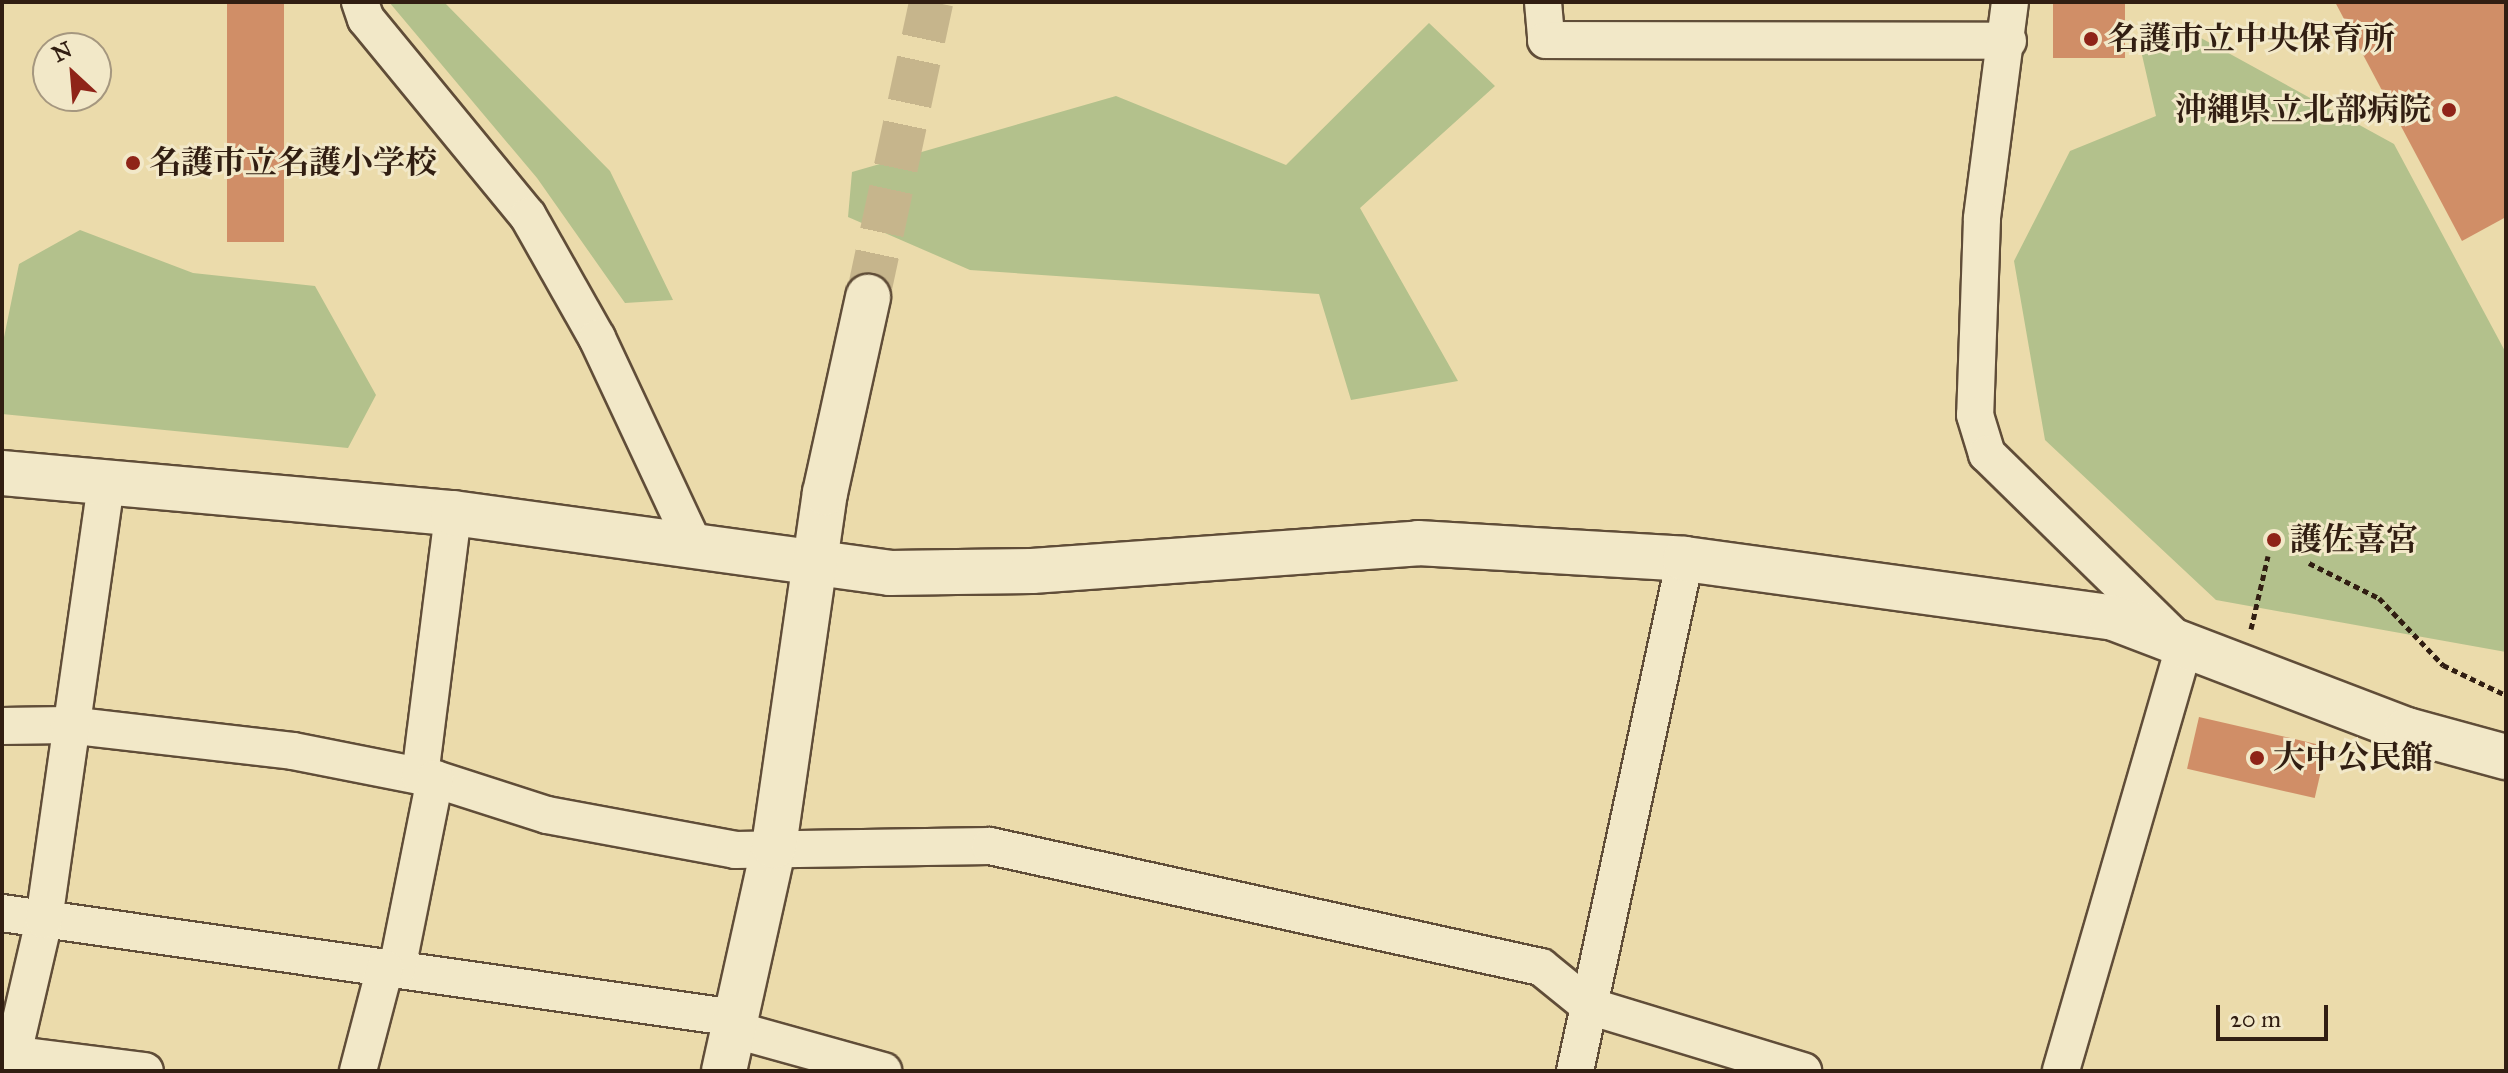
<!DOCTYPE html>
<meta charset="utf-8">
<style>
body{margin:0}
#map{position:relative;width:2508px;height:1073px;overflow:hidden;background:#ebdbab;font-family:"IM FELL Great Primer","Noto Serif JP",serif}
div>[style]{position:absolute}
.green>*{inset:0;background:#b3c18c}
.building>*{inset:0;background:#d08e67;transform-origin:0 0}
.secondary-tunnel>*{height:44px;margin-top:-22px;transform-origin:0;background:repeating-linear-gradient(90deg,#c6b58c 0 44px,transparent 0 66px)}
.path>*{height:5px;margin-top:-2.5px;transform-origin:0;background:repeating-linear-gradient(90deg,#311e12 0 6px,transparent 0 10px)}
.roads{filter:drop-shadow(2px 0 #604d38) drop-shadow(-2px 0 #604d38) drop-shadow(0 2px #604d38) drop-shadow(0 -2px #604d38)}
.street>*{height:36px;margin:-18px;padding:0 18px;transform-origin:18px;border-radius:18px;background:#f2e8c8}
.secondary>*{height:44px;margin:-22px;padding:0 22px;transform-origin:22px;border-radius:22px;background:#f2e8c8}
.dots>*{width:22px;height:22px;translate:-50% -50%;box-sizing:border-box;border:4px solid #f2e8c8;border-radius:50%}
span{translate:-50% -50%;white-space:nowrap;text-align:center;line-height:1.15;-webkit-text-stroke:6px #f2e8c8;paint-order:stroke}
.poi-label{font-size:32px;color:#311e12;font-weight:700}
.left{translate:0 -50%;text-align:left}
.right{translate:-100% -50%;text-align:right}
.frame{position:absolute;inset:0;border:4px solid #311e12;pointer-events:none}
.north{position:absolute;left:32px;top:32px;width:80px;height:80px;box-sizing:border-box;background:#f2e8c8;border:2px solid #a5977f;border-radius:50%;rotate:334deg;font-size:22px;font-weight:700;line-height:32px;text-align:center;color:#311e12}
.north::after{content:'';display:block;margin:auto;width:28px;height:36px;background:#8f2418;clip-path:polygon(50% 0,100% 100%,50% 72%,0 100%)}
.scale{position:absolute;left:2216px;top:1005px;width:112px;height:36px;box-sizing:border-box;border:4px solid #311e12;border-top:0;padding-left:10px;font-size:24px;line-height:28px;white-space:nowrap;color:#311e12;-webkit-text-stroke:6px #f2e8c8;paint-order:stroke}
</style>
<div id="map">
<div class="green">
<div style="clip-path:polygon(389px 2px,444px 2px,610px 171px,673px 300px,625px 303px,537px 178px)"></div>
<div style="clip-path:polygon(1429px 23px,1495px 86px,1360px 208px,1458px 381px,1351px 400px,1319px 294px,970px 270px,848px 217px,852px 172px,1116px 96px,1286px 165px)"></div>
<div style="clip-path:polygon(2201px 38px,2394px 144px,2506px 353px,2506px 652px,2216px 600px,2045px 440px,2014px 261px,2070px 151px,2156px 116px,2139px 42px)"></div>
<div style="clip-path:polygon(80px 230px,193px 273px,315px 286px,376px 395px,348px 448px,2px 414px,2px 347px,19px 264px)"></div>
</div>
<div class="building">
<div style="left:227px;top:2px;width:57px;height:240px"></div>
<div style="left:2053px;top:2px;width:72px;height:56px"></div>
<div style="clip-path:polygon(2335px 2px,2506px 2px,2506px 217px,2462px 241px)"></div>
<div style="left:2199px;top:717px;width:131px;height:53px;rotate:13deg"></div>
</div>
<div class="secondary-tunnel">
<div style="left:868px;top:297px;width:302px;rotate:-77.9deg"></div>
</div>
<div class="path">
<div style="left:2309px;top:563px;width:78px;rotate:26.6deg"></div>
<div style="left:2379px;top:598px;width:93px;rotate:46.3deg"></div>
<div style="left:2443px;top:665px;width:70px;rotate:25.5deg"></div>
<div style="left:2251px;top:629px;width:75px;rotate:-76.9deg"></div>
</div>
<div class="roads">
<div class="street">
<div style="left:360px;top:2px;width:18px;rotate:71deg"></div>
<div style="left:366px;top:19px;width:255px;rotate:50.6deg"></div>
<div style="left:528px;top:216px;width:140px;rotate:60.5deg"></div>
<div style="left:597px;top:338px;width:229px;rotate:64.9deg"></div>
<div style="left:1543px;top:2px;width:38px;rotate:85deg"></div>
<div style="left:1546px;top:40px;width:462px;rotate:0.1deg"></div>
<div style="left:2010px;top:2px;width:219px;rotate:97.4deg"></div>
<div style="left:1982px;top:219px;width:196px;rotate:92deg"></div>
<div style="left:1975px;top:415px;width:41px;rotate:72.9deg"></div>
<div style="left:1987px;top:454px;width:276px;rotate:44.4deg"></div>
<div style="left:2184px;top:647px;width:441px;rotate:106.2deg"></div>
<div style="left:2px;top:726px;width:66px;rotate:-0.9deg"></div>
<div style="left:68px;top:725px;width:226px;rotate:6.6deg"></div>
<div style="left:293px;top:751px;width:145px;rotate:11.2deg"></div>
<div style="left:435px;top:779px;width:118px;rotate:17.8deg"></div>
<div style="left:547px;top:815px;width:191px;rotate:10.5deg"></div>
<div style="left:735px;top:850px;width:255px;rotate:-0.9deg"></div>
<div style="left:990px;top:846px;width:564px;rotate:12.39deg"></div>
<div style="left:1541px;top:967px;width:62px;rotate:39.1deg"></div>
<div style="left:1589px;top:1006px;width:224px;rotate:16.9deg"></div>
<div style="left:420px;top:776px;width:265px;rotate:-82.8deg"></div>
<div style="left:2px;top:913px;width:740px;rotate:8.15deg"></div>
<div style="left:397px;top:969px;width:194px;rotate:-78.7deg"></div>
<div style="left:732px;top:1029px;width:157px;rotate:15.5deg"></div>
<div style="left:2px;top:1053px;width:144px;rotate:7.2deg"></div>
<div style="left:9px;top:1071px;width:155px;rotate:-76.9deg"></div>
<div style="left:44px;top:920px;width:440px;rotate:-81.9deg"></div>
<div style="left:358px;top:1071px;width:106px;rotate:-75.3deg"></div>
<div style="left:1575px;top:1071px;width:524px;rotate:-77.87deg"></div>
</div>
<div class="secondary">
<div style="left:2px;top:473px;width:453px;rotate:5.1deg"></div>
<div style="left:453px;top:513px;width:441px;rotate:7.8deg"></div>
<div style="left:890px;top:573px;width:142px;rotate:-0.8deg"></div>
<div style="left:1032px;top:571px;width:387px;rotate:-4.1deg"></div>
<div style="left:1418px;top:543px;width:267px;rotate:3.4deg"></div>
<div style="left:1685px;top:559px;width:430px;rotate:7.8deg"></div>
<div style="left:2111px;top:617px;width:317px;rotate:20.9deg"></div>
<div style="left:2407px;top:730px;width:103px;rotate:15.3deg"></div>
<div style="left:724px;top:1071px;width:230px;rotate:-77.5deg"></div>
<div style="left:774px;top:846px;width:357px;rotate:-81.8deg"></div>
<div style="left:825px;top:493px;width:201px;rotate:-77.6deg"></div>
</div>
</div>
<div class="dots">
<div style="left:2091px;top:39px;background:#8f2418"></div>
<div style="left:2449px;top:110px;background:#8f2418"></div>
<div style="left:133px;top:163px;background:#8f2418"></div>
<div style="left:2274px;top:540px;background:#8f2418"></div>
<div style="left:2257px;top:758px;background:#8f2418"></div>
</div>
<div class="poi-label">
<span class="left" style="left:2107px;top:39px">名護市立中央保育所</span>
<span class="right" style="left:2431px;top:110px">沖縄県立北部病院</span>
<span class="left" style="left:149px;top:163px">名護市立名護小学校</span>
<span class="left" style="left:2290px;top:540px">護佐喜宮</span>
<span class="left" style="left:2273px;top:758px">大中公民館</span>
</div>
<div class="frame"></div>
<div class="north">N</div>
<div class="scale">20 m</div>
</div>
